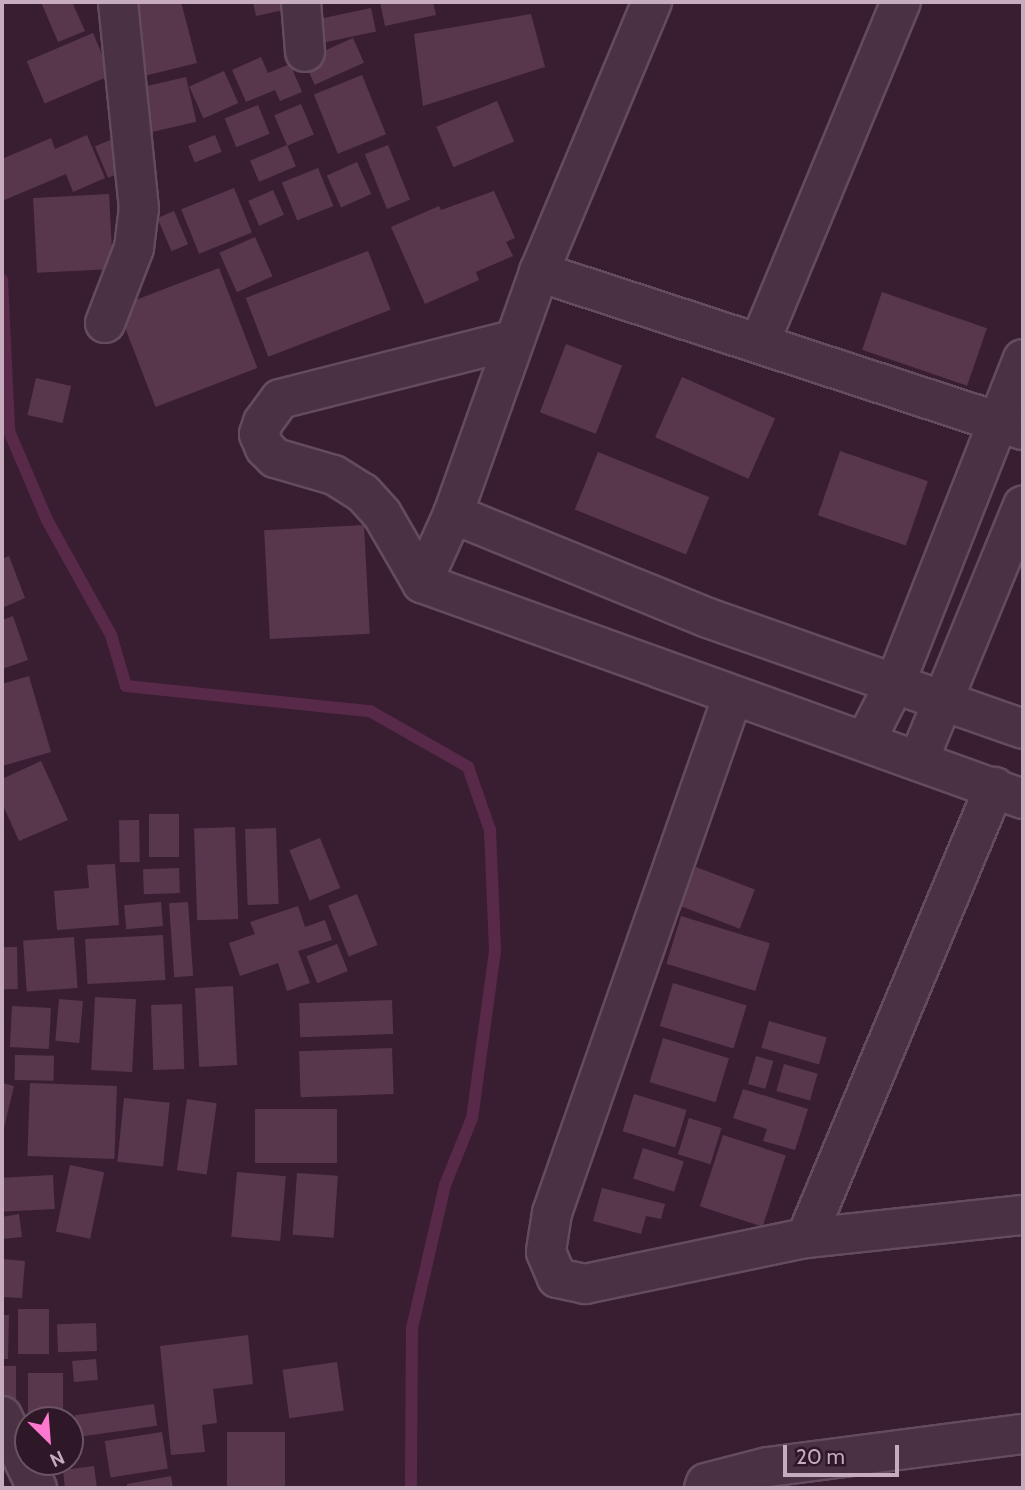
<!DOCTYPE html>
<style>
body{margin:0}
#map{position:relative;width:1025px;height:1490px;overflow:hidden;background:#391e31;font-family:Cabin,sans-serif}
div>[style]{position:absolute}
.stream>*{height:12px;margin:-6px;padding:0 6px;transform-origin:6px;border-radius:6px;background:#59294a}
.building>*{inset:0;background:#58374d;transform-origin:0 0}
.roads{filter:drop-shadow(2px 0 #654c5d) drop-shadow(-2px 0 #654c5d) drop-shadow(0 2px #654c5d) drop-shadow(0 -2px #654c5d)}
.street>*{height:38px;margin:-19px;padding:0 19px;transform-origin:19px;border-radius:19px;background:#4a3242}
span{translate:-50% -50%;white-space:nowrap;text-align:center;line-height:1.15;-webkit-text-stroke:5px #2e1727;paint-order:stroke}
.frame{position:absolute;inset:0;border:4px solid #c7acbd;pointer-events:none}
.north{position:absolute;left:14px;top:1406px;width:70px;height:70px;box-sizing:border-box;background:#2e1727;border:2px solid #6b5363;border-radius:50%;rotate:155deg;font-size:19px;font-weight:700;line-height:28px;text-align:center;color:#c7acbd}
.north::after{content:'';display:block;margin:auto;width:24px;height:32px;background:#ff78cf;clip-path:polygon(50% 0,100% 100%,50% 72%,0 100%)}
.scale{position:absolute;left:783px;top:1445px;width:116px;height:32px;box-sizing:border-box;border:4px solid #c7acbd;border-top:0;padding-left:9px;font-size:21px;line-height:24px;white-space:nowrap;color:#c7acbd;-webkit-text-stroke:5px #2e1727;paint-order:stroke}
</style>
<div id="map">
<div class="stream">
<div style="left:2px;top:280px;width:151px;rotate:87.3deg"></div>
<div style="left:9px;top:431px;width:97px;rotate:66.9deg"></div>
<div style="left:47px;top:520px;width:132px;rotate:60.9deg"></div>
<div style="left:111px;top:635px;width:53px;rotate:73.6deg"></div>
<div style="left:126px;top:686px;width:245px;rotate:5.9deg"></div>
<div style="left:370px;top:711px;width:113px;rotate:29.7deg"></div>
<div style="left:468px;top:767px;width:67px;rotate:70.8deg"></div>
<div style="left:490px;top:830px;width:121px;rotate:87.6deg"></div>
<div style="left:495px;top:951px;width:169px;rotate:97.8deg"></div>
<div style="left:472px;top:1118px;width:72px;rotate:111.9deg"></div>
<div style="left:445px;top:1185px;width:147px;rotate:103deg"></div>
<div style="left:412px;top:1328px;width:160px;rotate:90.4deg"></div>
</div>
<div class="building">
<div style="clip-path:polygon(41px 2px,72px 2px,85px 31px,58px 42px)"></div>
<div style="clip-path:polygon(121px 2px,181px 2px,197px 63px,132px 79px)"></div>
<div style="clip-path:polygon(253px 2px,292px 2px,293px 8px,256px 16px)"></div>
<div style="clip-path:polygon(380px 2px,433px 2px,436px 15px,385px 26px)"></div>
<div style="left:371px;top:8px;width:24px;height:64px;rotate:78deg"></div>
<div style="clip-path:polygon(531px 14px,545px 67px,423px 106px,414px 34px)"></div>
<div style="left:93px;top:33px;width:46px;height:72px;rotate:67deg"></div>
<div style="left:353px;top:38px;width:27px;height:54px;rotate:66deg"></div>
<div style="clip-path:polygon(261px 57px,268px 73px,290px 64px,302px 92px,280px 101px,275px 90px,246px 102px,232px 70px)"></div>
<div style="left:224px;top:71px;width:35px;height:38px;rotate:66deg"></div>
<div style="left:362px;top:75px;width:64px;height:52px;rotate:68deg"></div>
<div style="left:186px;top:77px;width:46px;height:58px;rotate:77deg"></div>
<div style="left:497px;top:101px;width:44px;height:66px;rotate:67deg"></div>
<div style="left:301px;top:104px;width:33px;height:29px;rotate:67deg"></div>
<div style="left:258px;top:105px;width:31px;height:36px;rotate:68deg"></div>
<div style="clip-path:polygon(87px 135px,105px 178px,73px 192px,66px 174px,2px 201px,2px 159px,51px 138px,55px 149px)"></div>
<div style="left:215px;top:135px;width:18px;height:29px;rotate:68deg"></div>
<div style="left:117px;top:137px;width:34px;height:24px;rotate:67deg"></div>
<div style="left:287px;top:145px;width:23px;height:40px;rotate:67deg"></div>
<div style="left:388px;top:145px;width:59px;height:25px;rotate:68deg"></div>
<div style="left:357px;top:162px;width:35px;height:33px;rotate:66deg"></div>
<div style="left:318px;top:168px;width:41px;height:39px;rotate:68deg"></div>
<div style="left:234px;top:188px;width:48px;height:57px;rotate:68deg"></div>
<div style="left:273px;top:190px;width:27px;height:27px;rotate:66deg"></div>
<div style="clip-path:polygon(494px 191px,515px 238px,506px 242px,513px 256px,476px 272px,479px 280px,425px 304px,391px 227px,439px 206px,441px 210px)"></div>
<div style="left:109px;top:194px;width:75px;height:76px;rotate:87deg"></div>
<div style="left:174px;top:211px;width:36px;height:18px;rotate:67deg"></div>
<div style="left:255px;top:237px;width:43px;height:39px;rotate:66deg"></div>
<div style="left:368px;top:251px;width:63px;height:131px;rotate:69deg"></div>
<div style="left:219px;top:268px;width:107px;height:109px;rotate:69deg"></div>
<div style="left:882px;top:292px;width:111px;height:61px;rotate:19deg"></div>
<div style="left:566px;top:344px;width:60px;height:73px;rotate:21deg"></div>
<div style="left:682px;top:377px;width:102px;height:66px;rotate:24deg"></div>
<div style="left:36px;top:378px;width:36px;height:38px;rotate:13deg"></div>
<div style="left:840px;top:451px;width:93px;height:68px;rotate:19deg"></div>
<div style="left:598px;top:452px;width:120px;height:62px;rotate:22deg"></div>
<div style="left:364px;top:525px;width:109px;height:100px;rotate:87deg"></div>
<div style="clip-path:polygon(9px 556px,25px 598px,2px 608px,2px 559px)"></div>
<div style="clip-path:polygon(13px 616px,28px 660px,2px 669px,2px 620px)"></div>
<div style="clip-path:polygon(29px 676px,51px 752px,2px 766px,2px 684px)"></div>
<div style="clip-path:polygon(41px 761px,68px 820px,19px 841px,2px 803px,2px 779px)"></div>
<div style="left:149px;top:814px;width:30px;height:43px"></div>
<div style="left:139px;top:820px;width:42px;height:20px;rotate:89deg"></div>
<div style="left:235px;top:827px;width:92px;height:41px;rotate:88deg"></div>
<div style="left:276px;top:828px;width:76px;height:31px;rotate:88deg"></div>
<div style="left:320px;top:838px;width:54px;height:33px;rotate:68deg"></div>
<div style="clip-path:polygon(115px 864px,119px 925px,57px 930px,54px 891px,89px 888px,87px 865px)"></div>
<div style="left:696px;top:867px;width:63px;height:42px;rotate:21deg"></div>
<div style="left:179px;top:868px;width:25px;height:36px;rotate:88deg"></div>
<div style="left:357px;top:894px;width:55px;height:31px;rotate:68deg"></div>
<div style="left:161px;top:902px;width:24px;height:37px;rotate:85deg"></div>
<div style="left:188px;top:902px;width:74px;height:19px;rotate:86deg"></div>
<div style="clip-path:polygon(298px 906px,305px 927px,325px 920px,332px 940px,298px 951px,310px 983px,287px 991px,278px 963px,240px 976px,229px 943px,255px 934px,250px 922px)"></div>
<div style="left:681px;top:916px;width:93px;height:50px;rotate:17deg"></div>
<div style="left:163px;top:935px;width:45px;height:78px;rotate:87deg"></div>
<div style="left:74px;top:937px;width:51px;height:51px;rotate:86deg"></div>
<div style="left:337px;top:944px;width:29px;height:33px;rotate:68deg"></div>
<div style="left:17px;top:947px;width:42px;height:15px;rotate:89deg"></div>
<div style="left:673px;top:983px;width:77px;height:45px;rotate:17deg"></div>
<div style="left:233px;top:986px;width:79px;height:38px;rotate:87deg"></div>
<div style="left:95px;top:997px;width:41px;height:73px;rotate:3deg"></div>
<div style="left:59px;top:999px;width:24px;height:42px;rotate:5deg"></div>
<div style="left:392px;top:1000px;width:34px;height:93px;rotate:88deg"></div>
<div style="left:182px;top:1004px;width:65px;height:31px;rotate:88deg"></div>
<div style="left:12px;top:1006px;width:39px;height:41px;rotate:3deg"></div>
<div style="left:769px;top:1021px;width:60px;height:28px;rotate:16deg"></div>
<div style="left:663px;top:1038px;width:69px;height:46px;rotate:17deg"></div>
<div style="left:392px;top:1048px;width:46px;height:93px;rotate:88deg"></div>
<div style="left:15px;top:1055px;width:39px;height:25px;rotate:1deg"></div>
<div style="left:756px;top:1056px;width:18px;height:29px;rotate:16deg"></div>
<div style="left:784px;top:1064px;width:35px;height:28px;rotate:16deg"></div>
<div style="clip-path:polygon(2px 1083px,14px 1086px,3px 1132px,2px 1132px)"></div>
<div style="left:30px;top:1083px;width:87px;height:73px;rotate:2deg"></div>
<div style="clip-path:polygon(743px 1089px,808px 1109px,795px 1150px,763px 1141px,767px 1129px,733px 1118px)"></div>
<div style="left:634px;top:1094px;width:55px;height:39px;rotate:17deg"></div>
<div style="left:124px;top:1098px;width:46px;height:64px;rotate:6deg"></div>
<div style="left:187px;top:1099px;width:30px;height:72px;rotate:8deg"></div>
<div style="left:255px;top:1109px;width:82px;height:54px"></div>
<div style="left:689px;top:1118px;width:34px;height:38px;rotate:17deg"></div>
<div style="left:723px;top:1135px;width:66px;height:75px;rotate:18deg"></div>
<div style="left:643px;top:1148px;width:43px;height:32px;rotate:18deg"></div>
<div style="left:70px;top:1165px;width:35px;height:68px;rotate:12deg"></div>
<div style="left:237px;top:1172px;width:49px;height:65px;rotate:5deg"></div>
<div style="left:297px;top:1173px;width:41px;height:62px;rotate:4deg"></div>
<div style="left:53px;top:1175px;width:34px;height:51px;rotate:87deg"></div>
<div style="clip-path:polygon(602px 1188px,665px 1204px,661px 1219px,646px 1216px,641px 1234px,593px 1221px)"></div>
<div style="clip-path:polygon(19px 1214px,22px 1237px,2px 1239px,2px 1217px)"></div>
<div style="clip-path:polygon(2px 1259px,25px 1261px,22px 1298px,2px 1297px)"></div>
<div style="left:49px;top:1309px;width:45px;height:31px;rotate:90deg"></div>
<div style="clip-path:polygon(2px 1315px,9px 1315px,8px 1359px,2px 1359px)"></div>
<div style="left:96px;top:1323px;width:28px;height:39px;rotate:88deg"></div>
<div style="clip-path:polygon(248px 1335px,253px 1384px,213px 1389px,217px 1423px,202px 1425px,205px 1452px,171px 1455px,160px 1346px)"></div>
<div style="left:96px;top:1359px;width:21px;height:24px;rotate:85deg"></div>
<div style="left:337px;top:1362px;width:49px;height:55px;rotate:82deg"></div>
<div style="left:2px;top:1366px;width:14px;height:39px"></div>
<div style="left:28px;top:1373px;width:35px;height:41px"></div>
<div style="left:154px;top:1404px;width:22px;height:80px;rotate:82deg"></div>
<div style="left:162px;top:1432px;width:37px;height:58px;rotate:81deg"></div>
<div style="left:227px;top:1432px;width:58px;height:56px"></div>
<div style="clip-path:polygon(94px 1466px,97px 1488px,65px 1488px,63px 1470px)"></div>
<div style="clip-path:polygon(171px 1476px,173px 1488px,127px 1488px,127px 1484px)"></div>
</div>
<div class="roads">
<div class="street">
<div style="left:301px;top:2px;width:50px;rotate:85.4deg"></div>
<div style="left:539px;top:272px;width:509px;rotate:18.08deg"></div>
<div style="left:105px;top:323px;width:80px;rotate:-68.9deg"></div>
<div style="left:134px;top:248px;width:39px;rotate:-83deg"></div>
<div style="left:139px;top:209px;width:208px;rotate:-95.8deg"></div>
<div style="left:513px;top:340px;width:240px;rotate:165.8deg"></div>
<div style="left:280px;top:399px;width:29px;rotate:126deg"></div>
<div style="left:263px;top:422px;width:13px;rotate:108deg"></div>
<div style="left:259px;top:434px;width:15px;rotate:67deg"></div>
<div style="left:265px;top:448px;width:14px;rotate:45deg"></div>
<div style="left:275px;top:458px;width:61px;rotate:16.1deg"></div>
<div style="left:334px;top:475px;width:34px;rotate:32deg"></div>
<div style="left:363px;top:493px;width:28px;rotate:48deg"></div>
<div style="left:382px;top:514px;width:80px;rotate:59.9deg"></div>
<div style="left:422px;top:583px;width:639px;rotate:19.77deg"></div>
<div style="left:760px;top:342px;width:368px;rotate:-67.5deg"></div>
<div style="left:453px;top:514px;width:275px;rotate:22.2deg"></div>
<div style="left:708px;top:618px;width:334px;rotate:19.4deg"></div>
<div style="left:422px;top:583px;width:76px;rotate:-65.8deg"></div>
<div style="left:453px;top:514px;width:257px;rotate:-70.4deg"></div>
<div style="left:539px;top:272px;width:293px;rotate:-67.3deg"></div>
<div style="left:732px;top:698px;width:546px;rotate:109.27deg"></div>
<div style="left:552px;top:1213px;width:39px;rotate:99deg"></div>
<div style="left:546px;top:1252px;width:28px;rotate:67deg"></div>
<div style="left:557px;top:1278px;width:29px;rotate:12deg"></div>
<div style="left:585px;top:1284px;width:226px;rotate:-11.8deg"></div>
<div style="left:806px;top:1238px;width:218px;rotate:-6.1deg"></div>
<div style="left:866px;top:740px;width:66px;rotate:-63deg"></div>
<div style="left:896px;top:681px;width:346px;rotate:-68.5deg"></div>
<div style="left:919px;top:759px;width:274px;rotate:-67.7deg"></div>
<div style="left:806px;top:1238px;width:489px;rotate:-67.3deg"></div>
<div style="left:2px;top:1416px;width:80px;rotate:64.1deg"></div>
<div style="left:704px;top:1488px;width:5px;rotate:-68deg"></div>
<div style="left:706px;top:1483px;width:64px;rotate:-14.5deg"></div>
<div style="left:768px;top:1467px;width:257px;rotate:-7.4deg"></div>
</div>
</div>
<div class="frame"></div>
<div class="north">N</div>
<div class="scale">20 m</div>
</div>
